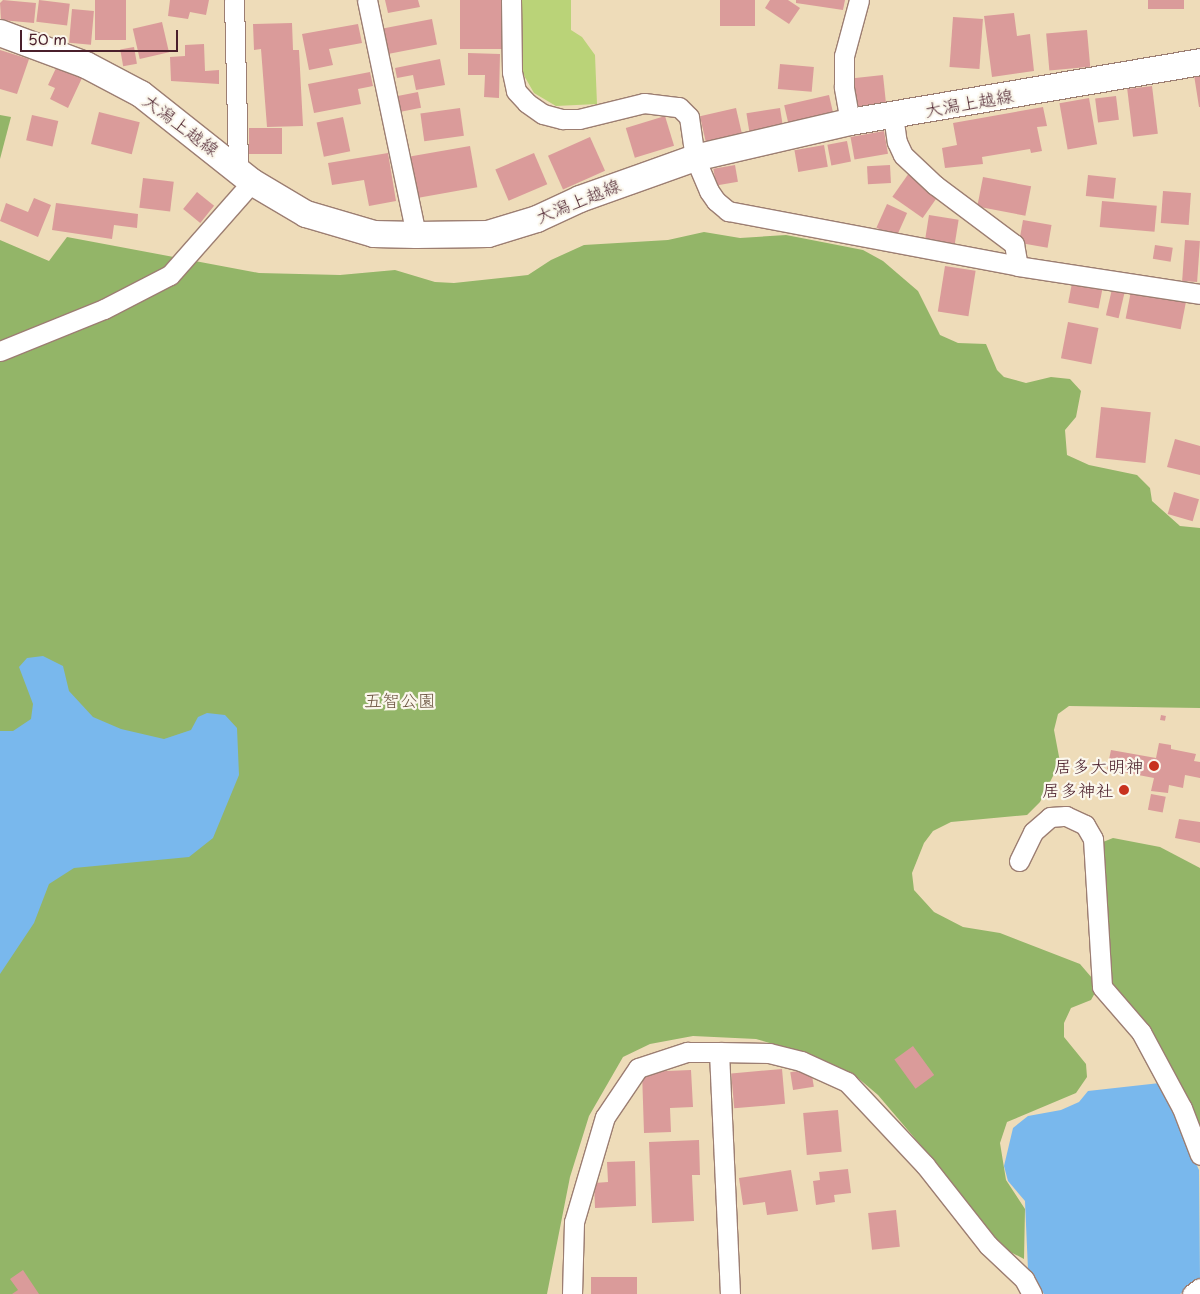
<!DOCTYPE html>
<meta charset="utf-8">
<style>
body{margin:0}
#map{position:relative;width:1200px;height:1294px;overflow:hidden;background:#eedcb9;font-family:"Playpen Sans","Klee One",sans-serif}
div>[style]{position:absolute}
.green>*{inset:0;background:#bad378}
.forest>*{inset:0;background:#93b568}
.water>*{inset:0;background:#79b8ed}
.building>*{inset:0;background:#da9b9a;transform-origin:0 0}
.roads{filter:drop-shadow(1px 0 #9c7e72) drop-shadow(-1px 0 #9c7e72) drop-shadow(0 1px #9c7e72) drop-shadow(0 -1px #9c7e72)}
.street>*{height:19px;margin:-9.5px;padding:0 9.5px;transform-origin:9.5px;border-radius:9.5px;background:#fff}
.secondary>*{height:26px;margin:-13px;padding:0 13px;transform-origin:13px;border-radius:13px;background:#fff}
.dots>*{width:14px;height:14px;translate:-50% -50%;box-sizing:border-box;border:2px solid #fbf7ec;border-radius:50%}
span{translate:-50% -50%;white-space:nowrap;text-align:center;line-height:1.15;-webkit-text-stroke:4.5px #fbf7ec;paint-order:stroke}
.street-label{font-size:18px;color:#4a1f2b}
.park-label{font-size:18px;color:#6c5542}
.poi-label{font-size:18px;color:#4a1f2b}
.right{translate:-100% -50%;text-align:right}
.scale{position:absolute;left:20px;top:30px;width:158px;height:22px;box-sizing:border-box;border:2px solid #4a1f2b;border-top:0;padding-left:6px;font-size:15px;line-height:18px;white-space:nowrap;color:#4a1f2b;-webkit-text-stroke:4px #fbf7ec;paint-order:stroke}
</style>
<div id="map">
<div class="green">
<div style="clip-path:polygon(521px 0,571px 0,571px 30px,582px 37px,595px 55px,597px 104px,556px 106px,534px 93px,522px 72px)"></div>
</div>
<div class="forest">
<div style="clip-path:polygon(0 115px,11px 117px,0 159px)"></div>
<div style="clip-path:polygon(704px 232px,740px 238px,786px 235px,863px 250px,883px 261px,918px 291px,940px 335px,958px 343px,986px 344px,997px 370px,1004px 377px,1026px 383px,1051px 377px,1070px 379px,1081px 391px,1076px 417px,1065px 430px,1067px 455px,1089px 465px,1137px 475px,1150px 488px,1152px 501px,1180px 526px,1200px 528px,1200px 708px,1069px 706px,1058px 714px,1054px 730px,1060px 762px,1040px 802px,1027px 815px,951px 822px,933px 831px,924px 843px,912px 873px,914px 890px,934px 912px,963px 927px,1000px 933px,1080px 964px,1092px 978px,1096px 991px,1091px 1000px,1071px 1008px,1064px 1023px,1064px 1037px,1086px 1064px,1087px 1077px,1076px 1093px,1007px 1122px,1000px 1143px,1006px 1180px,1025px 1209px,1024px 1259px,999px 1246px,935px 1162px,878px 1095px,858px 1078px,800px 1052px,756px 1039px,693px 1036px,650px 1044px,623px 1057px,589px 1116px,570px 1177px,547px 1294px,0 1294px,0 240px,49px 261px,67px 237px,259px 273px,340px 275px,395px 270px,435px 282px,454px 283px,528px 275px,551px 260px,584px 245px,668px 240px)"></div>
<div style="clip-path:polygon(1113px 838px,1160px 847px,1200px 868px,1200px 1133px,1112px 984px,1102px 857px,1103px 842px)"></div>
</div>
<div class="water">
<div style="clip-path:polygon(43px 656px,63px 666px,69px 691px,93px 717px,121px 729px,164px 739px,191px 730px,198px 717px,207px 713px,225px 715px,237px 728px,239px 775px,213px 838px,189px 857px,74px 868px,49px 884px,34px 923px,0 974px,0 731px,13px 731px,31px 719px,33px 704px,19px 667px,27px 658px)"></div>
<div style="clip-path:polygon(1160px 1083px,1199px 1170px,1200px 1279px,1180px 1294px,1044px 1294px,1028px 1270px,1025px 1201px,1008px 1181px,1004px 1166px,1013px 1128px,1028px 1116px,1061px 1110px,1079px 1102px,1088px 1091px)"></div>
</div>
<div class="building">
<div style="clip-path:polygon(3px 0,36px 3px,34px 23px,1px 20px,0 3px)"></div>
<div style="left:39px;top:0;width:31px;height:22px;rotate:7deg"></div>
<div style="left:95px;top:0;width:31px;height:40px"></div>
<div style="clip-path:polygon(170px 0,209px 0,206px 15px,190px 12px,188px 19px,168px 16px)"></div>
<div style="clip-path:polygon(385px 0,418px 0,420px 7px,388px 13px)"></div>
<div style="left:460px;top:0;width:42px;height:49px"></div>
<div style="left:720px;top:0;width:35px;height:26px"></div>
<div style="clip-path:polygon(770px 0,788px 0,800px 8px,789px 24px,765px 8px)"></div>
<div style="clip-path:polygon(796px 0,845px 0,843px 10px,796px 3px)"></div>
<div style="left:1148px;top:0;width:36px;height:9px"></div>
<div style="left:72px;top:9px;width:22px;height:34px;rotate:5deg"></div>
<div style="clip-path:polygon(1014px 13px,1017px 36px,1030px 34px,1034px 71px,992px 77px,984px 16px)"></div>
<div style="left:953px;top:17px;width:30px;height:50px;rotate:4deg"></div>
<div style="left:432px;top:19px;width:26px;height:50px;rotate:79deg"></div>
<div style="left:162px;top:22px;width:31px;height:30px;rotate:77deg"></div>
<div style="clip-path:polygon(292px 23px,293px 50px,299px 50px,303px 126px,267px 127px,261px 49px,254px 50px,253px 24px)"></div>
<div style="clip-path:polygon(358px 24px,362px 43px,329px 49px,333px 65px,309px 70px,302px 34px)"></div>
<div style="left:1087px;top:30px;width:37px;height:41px;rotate:85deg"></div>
<div style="clip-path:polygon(204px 44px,205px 71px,219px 70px,219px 84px,171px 81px,170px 57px,185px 56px,185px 45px)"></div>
<div style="left:134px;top:47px;width:17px;height:14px;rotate:80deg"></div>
<div style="clip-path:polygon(0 50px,29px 59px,17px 94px,0 89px)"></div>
<div style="clip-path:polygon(468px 53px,500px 54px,499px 98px,484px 97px,485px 75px,468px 75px)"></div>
<div style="clip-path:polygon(440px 59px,445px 85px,416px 90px,413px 75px,397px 78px,395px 68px)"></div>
<div style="left:780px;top:64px;width:34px;height:25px;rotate:5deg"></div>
<div style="clip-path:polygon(57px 66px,82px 78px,68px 108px,50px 99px,55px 88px,48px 85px)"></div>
<div style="clip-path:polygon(370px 72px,373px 86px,358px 89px,361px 104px,314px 113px,308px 84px)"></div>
<div style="clip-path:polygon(1200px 74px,1200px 107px,1199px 107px,1194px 75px)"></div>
<div style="left:883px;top:75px;width:31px;height:30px;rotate:84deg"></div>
<div style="left:1152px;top:86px;width:48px;height:25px;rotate:83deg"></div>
<div style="left:418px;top:92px;width:16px;height:22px;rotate:79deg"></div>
<div style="left:829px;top:95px;width:22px;height:46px;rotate:77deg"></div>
<div style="left:1116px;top:96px;width:24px;height:21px;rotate:83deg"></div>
<div style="left:1089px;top:98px;width:47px;height:30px;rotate:80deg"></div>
<div style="clip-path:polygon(1043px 107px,1047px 126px,1037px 127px,1042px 151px,1031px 153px,1030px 149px,982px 157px,983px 164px,945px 168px,942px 148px,957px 145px,953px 123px)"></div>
<div style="left:460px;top:108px;width:28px;height:40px;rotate:82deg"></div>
<div style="left:736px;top:108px;width:27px;height:37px;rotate:77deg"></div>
<div style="left:780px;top:108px;width:19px;height:34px;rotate:81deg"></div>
<div style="left:99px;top:112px;width:42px;height:33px;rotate:14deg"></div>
<div style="left:32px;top:115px;width:27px;height:26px;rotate:13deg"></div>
<div style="left:665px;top:116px;width:31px;height:41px;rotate:73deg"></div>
<div style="left:343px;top:117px;width:35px;height:27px;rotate:78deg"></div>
<div style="left:282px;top:128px;width:26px;height:33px;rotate:90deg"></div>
<div style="left:884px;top:131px;width:23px;height:34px;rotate:80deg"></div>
<div style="left:590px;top:137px;width:37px;height:46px;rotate:66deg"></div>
<div style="left:847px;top:141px;width:21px;height:20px;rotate:79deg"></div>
<div style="left:824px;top:145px;width:22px;height:30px;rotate:80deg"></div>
<div style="left:470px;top:146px;width:42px;height:61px;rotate:80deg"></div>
<div style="clip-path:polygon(388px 153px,396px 201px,369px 206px,364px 180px,332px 185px,328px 163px)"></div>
<div style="left:534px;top:153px;width:34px;height:42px;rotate:67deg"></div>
<div style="left:735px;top:165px;width:17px;height:22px;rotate:80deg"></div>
<div style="left:890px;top:165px;width:18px;height:23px;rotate:87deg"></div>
<div style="left:909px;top:173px;width:37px;height:29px;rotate:35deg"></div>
<div style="left:1088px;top:175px;width:28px;height:21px;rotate:6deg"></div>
<div style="left:983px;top:177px;width:49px;height:30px;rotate:11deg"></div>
<div style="left:143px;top:178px;width:31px;height:30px;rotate:7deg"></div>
<div style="left:1163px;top:191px;width:28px;height:32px;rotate:4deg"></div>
<div style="left:197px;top:192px;width:22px;height:22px;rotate:39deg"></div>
<div style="clip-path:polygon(34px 198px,51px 205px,38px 237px,0 221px,6px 203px,28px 212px)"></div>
<div style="left:1102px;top:201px;width:55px;height:26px;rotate:5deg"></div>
<div style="clip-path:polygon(56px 203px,138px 214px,137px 228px,114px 225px,112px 239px,52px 230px)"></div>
<div style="left:887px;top:204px;width:22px;height:26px;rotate:24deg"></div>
<div style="left:929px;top:215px;width:30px;height:28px;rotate:9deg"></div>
<div style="left:1023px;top:220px;width:29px;height:23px;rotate:10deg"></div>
<div style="left:1185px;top:240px;width:15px;height:41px;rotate:4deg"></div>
<div style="left:1155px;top:245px;width:18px;height:14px;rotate:9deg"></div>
<div style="left:945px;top:266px;width:31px;height:46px;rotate:9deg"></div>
<div style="left:1072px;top:283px;width:31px;height:20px;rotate:11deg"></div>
<div style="left:1112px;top:289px;width:13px;height:27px;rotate:13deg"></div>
<div style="left:1131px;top:291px;width:56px;height:28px;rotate:11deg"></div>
<div style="left:1068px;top:322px;width:31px;height:37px;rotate:11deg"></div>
<div style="left:1101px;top:407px;width:50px;height:51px;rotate:6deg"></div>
<div style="clip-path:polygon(1175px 439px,1200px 446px,1200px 475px,1167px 467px)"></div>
<div style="left:1174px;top:492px;width:26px;height:23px;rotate:16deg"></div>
<div style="left:1161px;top:715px;width:5px;height:5px;rotate:11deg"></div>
<div style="clip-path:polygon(1159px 743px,1171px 745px,1171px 749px,1196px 754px,1194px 761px,1200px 762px,1200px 778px,1185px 775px,1183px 788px,1169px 785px,1168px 793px,1151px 791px,1154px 778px,1107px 769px,1111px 750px,1156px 758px)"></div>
<div style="left:1151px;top:794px;width:15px;height:16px;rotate:11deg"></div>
<div style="clip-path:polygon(1179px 819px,1200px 822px,1200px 843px,1175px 838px)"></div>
<div style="left:913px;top:1046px;width:36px;height:23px;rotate:54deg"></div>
<div style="left:782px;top:1069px;width:35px;height:51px;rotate:85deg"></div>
<div style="left:811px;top:1069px;width:18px;height:21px;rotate:81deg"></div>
<div style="clip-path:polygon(691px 1070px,693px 1107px,670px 1108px,671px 1132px,644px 1133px,642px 1072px)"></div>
<div style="left:838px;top:1110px;width:42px;height:35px;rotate:85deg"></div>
<div style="clip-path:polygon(699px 1140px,700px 1175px,692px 1175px,694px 1221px,652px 1223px,649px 1142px)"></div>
<div style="clip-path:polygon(635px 1161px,636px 1206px,595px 1208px,594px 1183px,608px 1182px,607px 1162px)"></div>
<div style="clip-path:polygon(848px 1169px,851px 1193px,834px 1195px,835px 1202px,816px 1205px,813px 1181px,820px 1180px,819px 1172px)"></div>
<div style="clip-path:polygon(791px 1170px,798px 1211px,767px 1215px,765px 1202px,743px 1205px,739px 1178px)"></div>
<div style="left:896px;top:1210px;width:37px;height:28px;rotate:84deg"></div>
<div style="clip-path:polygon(23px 1270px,39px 1294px,12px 1294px,18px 1290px,10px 1279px)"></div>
<div style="left:591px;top:1277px;width:46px;height:17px"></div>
</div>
<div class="roads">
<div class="street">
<div style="left:234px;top:0;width:169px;rotate:88.6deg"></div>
<div style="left:367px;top:0;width:240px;rotate:78.2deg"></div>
<div style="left:511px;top:0;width:72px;rotate:89.2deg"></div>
<div style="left:512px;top:72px;width:19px;rotate:78deg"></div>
<div style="left:516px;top:91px;width:16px;rotate:47deg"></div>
<div style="left:527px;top:103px;width:19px;rotate:35deg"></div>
<div style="left:543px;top:114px;width:20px;rotate:15deg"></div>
<div style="left:562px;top:119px;width:17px"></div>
<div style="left:579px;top:119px;width:67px;rotate:-13.8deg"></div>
<div style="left:644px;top:103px;width:35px;rotate:7deg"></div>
<div style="left:679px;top:107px;width:14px;rotate:45deg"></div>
<div style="left:689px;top:117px;width:41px;rotate:81.7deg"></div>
<div style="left:695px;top:158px;width:36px;rotate:67deg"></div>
<div style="left:709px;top:191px;width:12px;rotate:55deg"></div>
<div style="left:716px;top:201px;width:16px;rotate:40deg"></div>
<div style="left:728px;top:211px;width:295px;rotate:10.7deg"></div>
<div style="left:1018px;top:266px;width:184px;rotate:8.7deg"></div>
<div style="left:893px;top:115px;width:27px;rotate:82deg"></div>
<div style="left:897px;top:142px;width:14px;rotate:65deg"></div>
<div style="left:903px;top:155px;width:44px;rotate:43.2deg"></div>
<div style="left:935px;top:185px;width:99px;rotate:36.8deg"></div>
<div style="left:1014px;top:244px;width:22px;rotate:80deg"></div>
<div style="left:850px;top:122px;width:36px;rotate:-100deg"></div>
<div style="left:844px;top:87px;width:31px;rotate:-90deg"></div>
<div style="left:844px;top:56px;width:58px;rotate:-75deg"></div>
<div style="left:0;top:351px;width:112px;rotate:-22deg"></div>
<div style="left:104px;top:309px;width:74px;rotate:-27.3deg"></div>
<div style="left:170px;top:275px;width:124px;rotate:-48.6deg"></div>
<div style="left:1019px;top:861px;width:32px;rotate:-64deg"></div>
<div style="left:1033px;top:832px;width:23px;rotate:-41deg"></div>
<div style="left:1050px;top:817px;width:16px;rotate:-4deg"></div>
<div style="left:1066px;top:816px;width:21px;rotate:25deg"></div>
<div style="left:1085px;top:825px;width:16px;rotate:60deg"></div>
<div style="left:1093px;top:839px;width:148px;rotate:86.5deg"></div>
<div style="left:1102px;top:987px;width:60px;rotate:49.1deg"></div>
<div style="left:1141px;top:1032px;width:86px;rotate:61.7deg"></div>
<div style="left:1182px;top:1108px;width:50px;rotate:69deg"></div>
<div style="left:719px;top:1052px;width:50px;rotate:1.1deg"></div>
<div style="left:769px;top:1053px;width:33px;rotate:14deg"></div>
<div style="left:801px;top:1061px;width:51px;rotate:24.5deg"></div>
<div style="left:847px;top:1082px;width:114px;rotate:46.8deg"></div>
<div style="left:925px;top:1165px;width:102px;rotate:51.8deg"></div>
<div style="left:988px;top:1245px;width:50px;rotate:43.4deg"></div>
<div style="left:1024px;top:1279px;width:17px;rotate:62deg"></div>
<div style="left:572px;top:1294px;width:72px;rotate:-88.4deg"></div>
<div style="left:574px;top:1222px;width:109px;rotate:-73.6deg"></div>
<div style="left:605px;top:1117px;width:59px;rotate:-56deg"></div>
<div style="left:638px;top:1068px;width:52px;rotate:-18.1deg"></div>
<div style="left:687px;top:1052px;width:32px"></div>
<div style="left:719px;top:1052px;width:242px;rotate:87.4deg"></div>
<div style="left:1192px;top:1294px;width:10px;rotate:-37deg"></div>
</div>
<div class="secondary">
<div style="left:0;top:33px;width:92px;rotate:20.4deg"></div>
<div style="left:86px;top:65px;width:62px;rotate:27.8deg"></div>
<div style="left:141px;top:94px;width:142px;rotate:38.4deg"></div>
<div style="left:252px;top:182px;width:63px;rotate:30.7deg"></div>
<div style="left:306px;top:214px;width:71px;rotate:16.4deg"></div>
<div style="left:374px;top:234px;width:42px;rotate:1.4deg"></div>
<div style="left:416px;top:235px;width:72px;rotate:-0.8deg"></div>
<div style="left:488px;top:234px;width:51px;rotate:-17deg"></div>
<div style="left:537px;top:219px;width:47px;rotate:-24.9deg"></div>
<div style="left:580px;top:199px;width:122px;rotate:-19.6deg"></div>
<div style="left:695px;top:158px;width:159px;rotate:-13.1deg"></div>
<div style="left:850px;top:122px;width:355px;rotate:-9.7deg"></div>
</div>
</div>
<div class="dots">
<div style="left:1154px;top:766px;background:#c8321e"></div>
<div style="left:1124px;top:790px;background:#c8321e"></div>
</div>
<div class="street-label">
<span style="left:969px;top:103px;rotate:-10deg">大潟上越線</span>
<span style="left:181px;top:125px;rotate:37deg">大潟上越線</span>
<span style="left:578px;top:201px;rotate:-22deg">大潟上越線</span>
</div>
<div class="park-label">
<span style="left:400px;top:700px">五智公園</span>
</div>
<div class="poi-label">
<span class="right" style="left:1144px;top:766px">居多大明神</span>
<span class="right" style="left:1114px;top:790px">居多神社</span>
</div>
<div class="scale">50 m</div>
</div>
